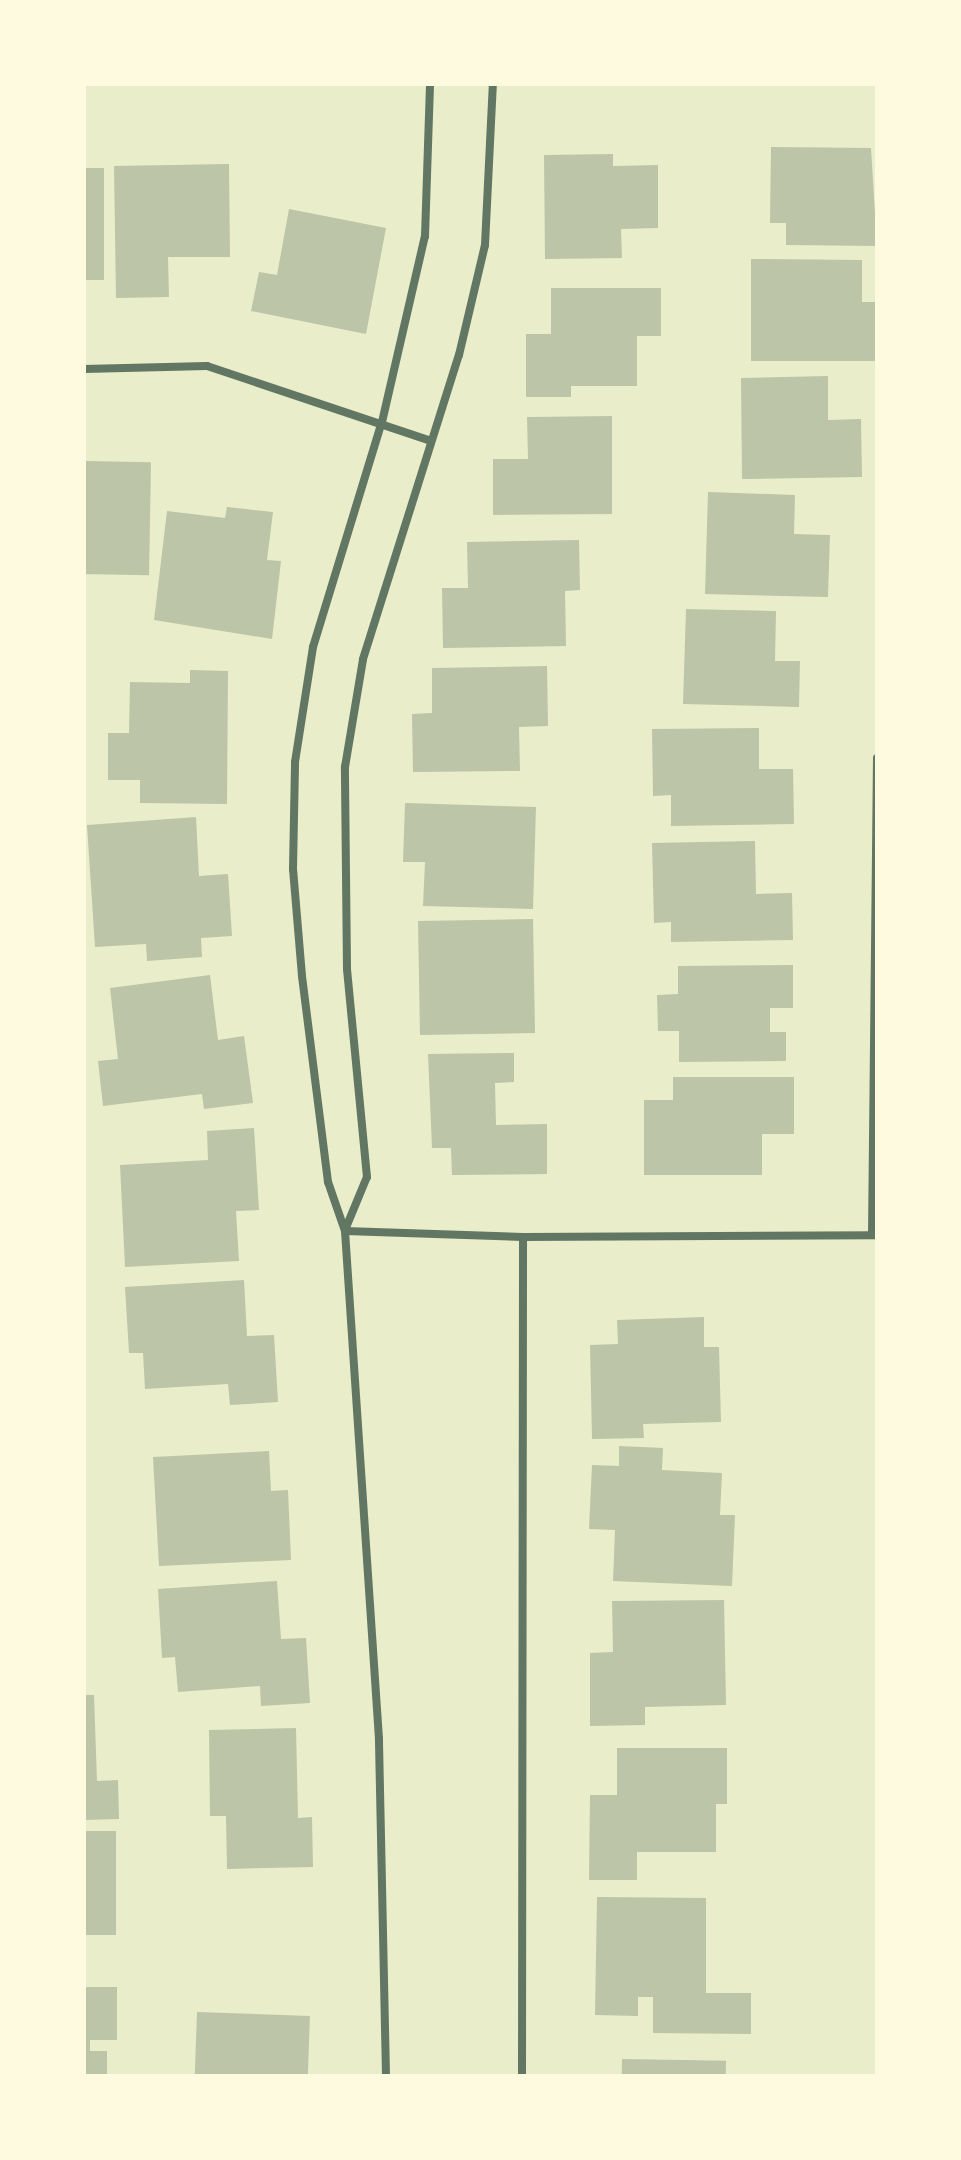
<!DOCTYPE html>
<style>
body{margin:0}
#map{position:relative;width:961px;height:2160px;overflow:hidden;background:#e9edc9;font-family:Ubuntu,sans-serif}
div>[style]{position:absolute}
.building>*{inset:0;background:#bcc5a7;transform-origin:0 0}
.minor>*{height:8px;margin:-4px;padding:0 4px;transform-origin:4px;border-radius:4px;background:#617663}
span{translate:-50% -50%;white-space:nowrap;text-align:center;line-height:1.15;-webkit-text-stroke:6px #fefae0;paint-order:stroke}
.frame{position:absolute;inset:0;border:86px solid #fefae0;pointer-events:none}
</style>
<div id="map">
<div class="building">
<div style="clip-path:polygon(771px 147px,871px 148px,877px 246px,786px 245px,786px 223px,770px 223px)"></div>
<div style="clip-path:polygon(613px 154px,613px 166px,658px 165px,658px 228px,621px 229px,622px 258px,545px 259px,544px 155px)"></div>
<div style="clip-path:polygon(229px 164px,230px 257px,168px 257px,169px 297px,116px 298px,114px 166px)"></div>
<div style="left:84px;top:168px;width:20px;height:112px"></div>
<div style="clip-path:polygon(289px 209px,386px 228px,366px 334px,251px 311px,259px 272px,277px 275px)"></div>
<div style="clip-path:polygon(751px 259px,862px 260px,862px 302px,877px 302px,877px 361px,751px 361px)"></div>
<div style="clip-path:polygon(551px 288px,661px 288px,661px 336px,637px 336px,637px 386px,571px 386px,571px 397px,526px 397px,526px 334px,551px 334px)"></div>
<div style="clip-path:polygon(828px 376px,828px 420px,861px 419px,862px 477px,742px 479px,741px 378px)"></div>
<div style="clip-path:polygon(612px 416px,612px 514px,493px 515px,493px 459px,528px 459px,527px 417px)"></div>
<div style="left:84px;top:461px;width:67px;height:113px;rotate:1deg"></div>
<div style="clip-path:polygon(708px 492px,795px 495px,794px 534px,830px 535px,828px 597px,705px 594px)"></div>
<div style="clip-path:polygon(227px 507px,273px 512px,267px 560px,281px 561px,272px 639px,154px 620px,167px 511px,225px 518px)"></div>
<div style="clip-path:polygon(579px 540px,580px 590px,565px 591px,566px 646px,443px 648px,442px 588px,468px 588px,467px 542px)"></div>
<div style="clip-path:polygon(686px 609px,776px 611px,775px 661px,800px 661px,799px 707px,683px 704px)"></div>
<div style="clip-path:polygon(547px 666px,548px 726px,519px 727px,520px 771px,413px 772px,412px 714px,432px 713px,432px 668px)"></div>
<div style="clip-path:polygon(190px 670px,228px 671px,227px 804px,140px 803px,140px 780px,108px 780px,108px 733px,129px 733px,130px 682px,190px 683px)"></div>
<div style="clip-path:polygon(759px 728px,759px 769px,793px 769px,794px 824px,671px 826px,671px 795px,653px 796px,652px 729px)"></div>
<div style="clip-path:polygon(405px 803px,536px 807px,533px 909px,423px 906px,425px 862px,403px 862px)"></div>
<div style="clip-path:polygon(196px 817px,199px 876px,228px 874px,232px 936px,201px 938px,202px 957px,147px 961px,146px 944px,95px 947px,87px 825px)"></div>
<div style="clip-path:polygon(755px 841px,756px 894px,792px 893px,793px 940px,671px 942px,671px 922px,654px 923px,652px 843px)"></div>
<div style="left:533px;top:919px;width:114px;height:115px;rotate:89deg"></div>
<div style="clip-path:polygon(793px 965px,793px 1008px,770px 1008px,770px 1032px,786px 1032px,786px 1061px,679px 1062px,679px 1031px,658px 1031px,657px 995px,678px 994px,678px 966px)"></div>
<div style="clip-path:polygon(210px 975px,218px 1040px,244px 1036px,253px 1103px,204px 1109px,202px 1094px,103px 1106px,98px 1061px,118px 1059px,110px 988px)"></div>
<div style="clip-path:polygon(514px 1053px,514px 1082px,495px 1083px,496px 1125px,547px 1124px,547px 1174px,452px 1175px,451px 1148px,432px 1148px,428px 1054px)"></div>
<div style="clip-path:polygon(673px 1077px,794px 1077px,794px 1134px,762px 1134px,762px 1175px,644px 1175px,644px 1100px,673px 1100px)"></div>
<div style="clip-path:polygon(254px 1128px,259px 1210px,236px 1211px,239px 1261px,125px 1267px,120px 1165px,208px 1160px,207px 1131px)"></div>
<div style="clip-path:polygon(244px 1280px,247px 1336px,274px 1335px,278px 1402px,230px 1405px,228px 1384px,145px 1389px,143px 1353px,129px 1353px,125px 1287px)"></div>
<div style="clip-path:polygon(704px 1317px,704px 1347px,719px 1347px,721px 1422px,643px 1424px,644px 1438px,592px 1439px,590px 1345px,618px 1344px,617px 1320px)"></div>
<div style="clip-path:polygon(619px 1446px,663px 1448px,662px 1470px,722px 1473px,720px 1515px,735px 1515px,732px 1586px,613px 1581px,615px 1530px,589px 1529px,592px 1465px,619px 1466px)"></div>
<div style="clip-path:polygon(269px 1451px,271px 1491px,288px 1490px,291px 1560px,159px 1566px,153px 1457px)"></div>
<div style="clip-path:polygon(277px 1581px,281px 1639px,306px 1638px,310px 1703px,261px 1706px,260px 1686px,178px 1692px,175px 1657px,162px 1658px,158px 1589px)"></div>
<div style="clip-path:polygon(724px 1600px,726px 1705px,645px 1707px,645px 1725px,590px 1726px,590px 1653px,613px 1652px,612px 1601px)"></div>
<div style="clip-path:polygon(84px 1695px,94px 1695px,97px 1781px,118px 1780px,119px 1819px,84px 1820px)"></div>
<div style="clip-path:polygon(296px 1728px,298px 1818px,312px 1817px,313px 1867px,227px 1869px,226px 1816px,210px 1816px,209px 1730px)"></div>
<div style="clip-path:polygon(617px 1748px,727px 1748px,727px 1804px,716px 1804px,716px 1852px,637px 1852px,637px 1880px,589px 1880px,590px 1795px,617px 1795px)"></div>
<div style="left:84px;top:1831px;width:32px;height:104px"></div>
<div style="clip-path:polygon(597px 1897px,706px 1898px,706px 1993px,751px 1993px,751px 2034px,653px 2033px,653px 1997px,638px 1997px,638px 2016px,595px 2015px)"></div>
<div style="clip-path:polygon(84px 1987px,117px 1987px,117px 2040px,90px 2040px,90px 2051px,107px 2051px,107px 2076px,84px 2076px)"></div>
<div style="left:197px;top:2012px;width:113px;height:64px;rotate:2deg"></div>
<div style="left:622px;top:2059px;width:104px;height:17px;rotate:1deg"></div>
</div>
<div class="minor">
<div style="left:84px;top:369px;width:123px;rotate:-1.4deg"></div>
<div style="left:207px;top:366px;width:236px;rotate:18.5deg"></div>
<div style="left:345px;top:1230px;width:57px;rotate:-67.5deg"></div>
<div style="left:367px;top:1177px;width:209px;rotate:-95.5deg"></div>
<div style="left:347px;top:969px;width:202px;rotate:-90.6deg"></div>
<div style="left:345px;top:767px;width:109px;rotate:-80.5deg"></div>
<div style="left:363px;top:659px;width:319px;rotate:-72.5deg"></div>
<div style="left:459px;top:355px;width:113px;rotate:-76.7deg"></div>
<div style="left:485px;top:245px;width:161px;rotate:-87.2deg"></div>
<div style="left:345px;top:1231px;width:178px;rotate:1.9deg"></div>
<div style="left:523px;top:1237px;width:354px;rotate:-0.3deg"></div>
<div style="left:872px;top:1235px;width:477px;rotate:-89.4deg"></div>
<div style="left:386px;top:2076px;width:337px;rotate:-91.2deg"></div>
<div style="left:379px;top:1739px;width:509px;rotate:-93.83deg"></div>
<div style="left:345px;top:1231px;width:52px;rotate:-109.1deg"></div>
<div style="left:328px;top:1182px;width:208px;rotate:-97.2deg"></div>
<div style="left:302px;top:976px;width:107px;rotate:-94.8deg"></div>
<div style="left:293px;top:869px;width:107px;rotate:-88.9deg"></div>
<div style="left:295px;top:762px;width:116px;rotate:-81.1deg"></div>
<div style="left:313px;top:647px;width:235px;rotate:-73deg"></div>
<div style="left:382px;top:422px;width:191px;rotate:-77deg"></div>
<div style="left:425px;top:236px;width:152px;rotate:-88.1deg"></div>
<div style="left:522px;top:2076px;width:839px;rotate:-89.93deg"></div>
</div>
<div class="frame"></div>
</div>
